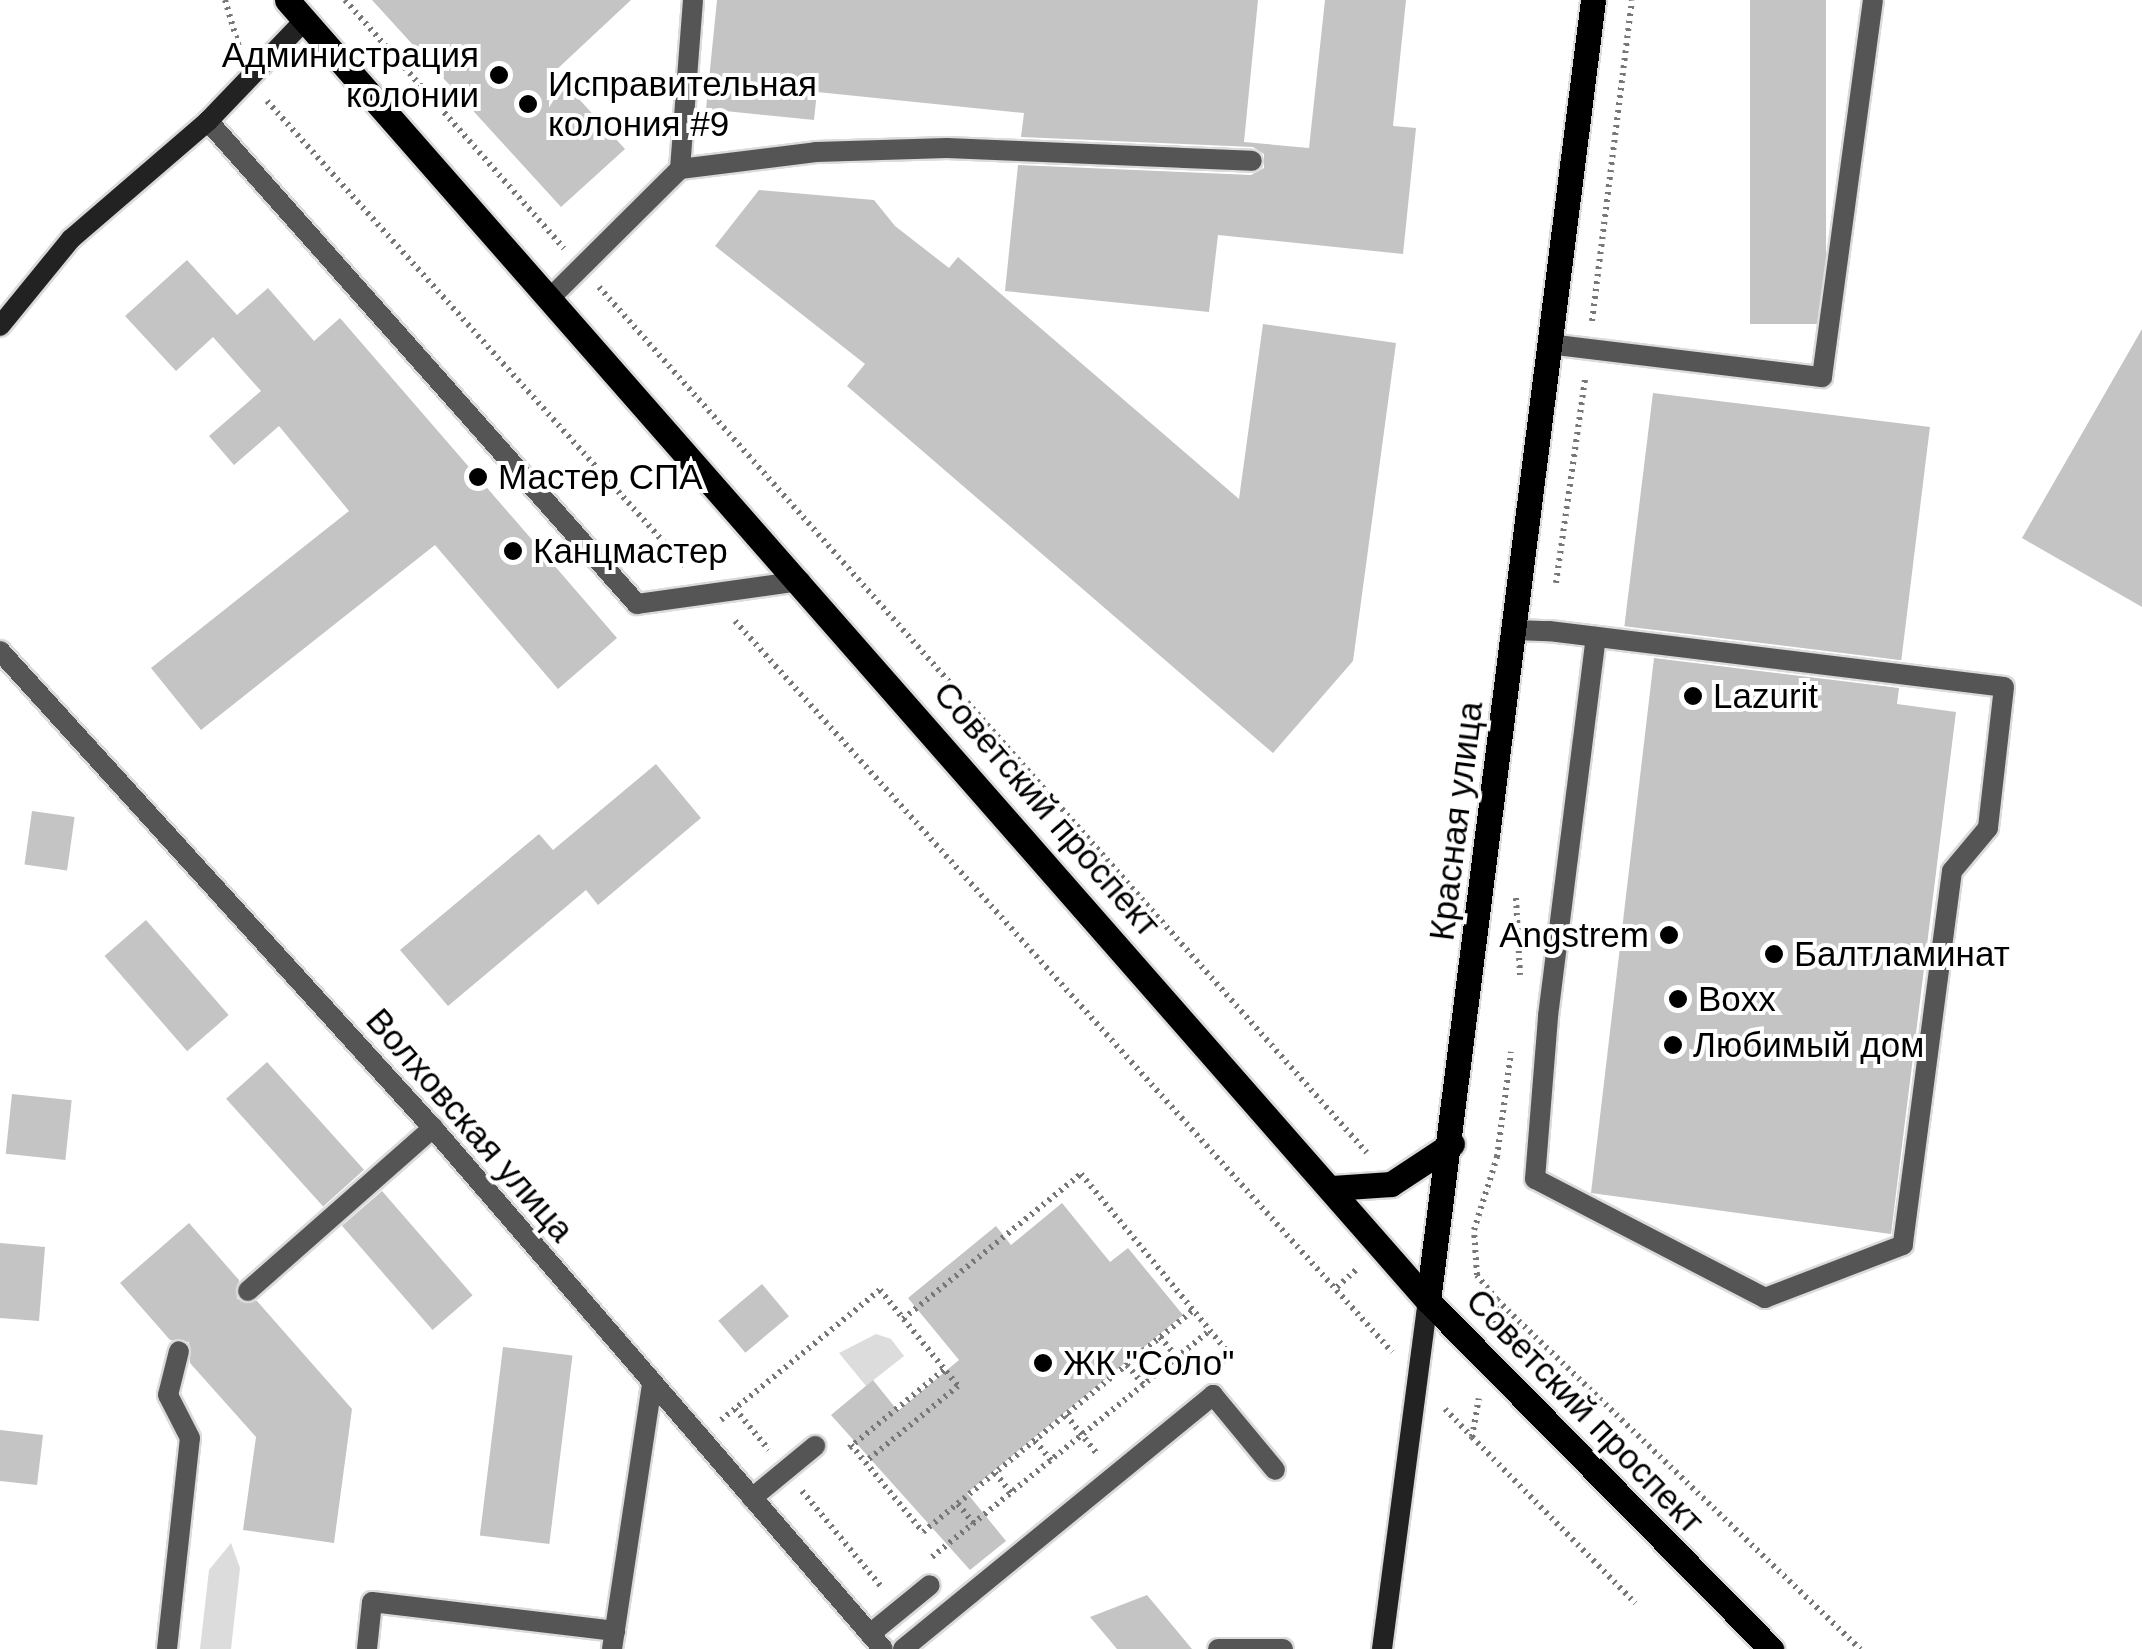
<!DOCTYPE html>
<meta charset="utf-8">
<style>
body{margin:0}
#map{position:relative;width:2142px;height:1649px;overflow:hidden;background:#fff;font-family:Helvetica,sans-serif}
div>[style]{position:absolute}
.green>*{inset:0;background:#dcdcdc}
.building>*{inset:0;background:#c4c4c4;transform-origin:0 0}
.path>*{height:6px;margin-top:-3px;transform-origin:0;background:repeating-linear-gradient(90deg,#777 0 2.5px,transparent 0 7.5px)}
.roads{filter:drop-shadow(2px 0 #dbdbdb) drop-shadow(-2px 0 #dbdbdb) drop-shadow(0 2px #dbdbdb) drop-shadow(0 -2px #dbdbdb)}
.lane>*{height:20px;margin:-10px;padding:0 10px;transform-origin:10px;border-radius:10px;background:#555}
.street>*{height:20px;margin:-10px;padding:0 10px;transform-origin:10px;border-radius:10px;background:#555}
.secondary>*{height:20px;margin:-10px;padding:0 10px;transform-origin:10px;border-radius:10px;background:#222}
.primary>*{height:25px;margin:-12.5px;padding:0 12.5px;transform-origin:12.5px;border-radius:12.5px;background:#000}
.dots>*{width:28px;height:28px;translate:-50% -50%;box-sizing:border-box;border:5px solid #fff;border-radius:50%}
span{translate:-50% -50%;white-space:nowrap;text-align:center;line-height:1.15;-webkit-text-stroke:8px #fff;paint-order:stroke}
.poi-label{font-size:35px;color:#000}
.right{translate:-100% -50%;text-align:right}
.left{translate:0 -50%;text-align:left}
.street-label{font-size:35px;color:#000}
</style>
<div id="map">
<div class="green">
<div style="clip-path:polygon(876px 1334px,891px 1339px,904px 1356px,866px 1386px,839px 1353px)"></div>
<div style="clip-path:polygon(231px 1543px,240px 1568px,231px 1649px,200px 1649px,209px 1570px)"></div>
</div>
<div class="building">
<div style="clip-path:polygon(372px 0,631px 0,554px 72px,625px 149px,561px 207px)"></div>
<div style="clip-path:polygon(717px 0,1258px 0,1244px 142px,1309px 148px,1325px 0,1406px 0,1393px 126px,1416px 128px,1403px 254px,1218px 235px,1209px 312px,1005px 291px,1018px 165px,1251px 175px,1264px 168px,1264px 154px,1253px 147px,1021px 137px,1024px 113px,817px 92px,814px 120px,706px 109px)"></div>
<div style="left:1750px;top:0;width:76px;height:324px"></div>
<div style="clip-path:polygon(759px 190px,874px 200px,895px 226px,949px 268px,958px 257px,1239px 499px,1263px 324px,1396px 343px,1353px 661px,1273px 753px,847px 386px,865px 364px,715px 246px)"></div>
<div style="clip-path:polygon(187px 260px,237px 315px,268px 288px,314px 341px,340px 318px,617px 638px,558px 689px,435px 545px,201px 730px,151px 668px,349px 511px,279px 426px,234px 465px,209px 436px,261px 391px,213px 337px,176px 371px,125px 316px)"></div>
<div style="clip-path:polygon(2142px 329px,2142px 607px,2022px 538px)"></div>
<div style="left:1653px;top:393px;width:279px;height:235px;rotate:7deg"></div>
<div style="clip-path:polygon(1654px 658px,1899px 688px,1897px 704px,1956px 712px,1891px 1234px,1591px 1193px)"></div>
<div style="clip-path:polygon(656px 764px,701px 818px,598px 905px,586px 890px,448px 1006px,400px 950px,539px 834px,553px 850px)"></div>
<div style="left:32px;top:811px;width:43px;height:54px;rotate:8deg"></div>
<div style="left:146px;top:920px;width:126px;height:55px;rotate:49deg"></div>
<div style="left:267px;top:1062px;width:145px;height:55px;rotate:48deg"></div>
<div style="left:12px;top:1094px;width:60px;height:60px;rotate:6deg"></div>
<div style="left:382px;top:1191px;width:138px;height:53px;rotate:49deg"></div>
<div style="clip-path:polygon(1062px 1203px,1110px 1262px,1128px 1248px,1183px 1315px,967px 1493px,1006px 1541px,970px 1570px,831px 1415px,873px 1380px,898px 1411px,959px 1360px,908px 1298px,996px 1226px,1011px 1245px)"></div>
<div style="clip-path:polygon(189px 1223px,239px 1280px,237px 1299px,257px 1301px,352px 1409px,334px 1543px,243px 1530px,256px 1437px,190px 1363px,189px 1342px,170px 1340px,120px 1283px)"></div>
<div style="clip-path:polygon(0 1243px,45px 1247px,39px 1321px,0 1318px)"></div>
<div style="left:762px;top:1284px;width:42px;height:57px;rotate:50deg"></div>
<div style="left:503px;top:1347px;width:70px;height:190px;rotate:7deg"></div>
<div style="clip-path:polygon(0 1430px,43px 1435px,37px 1485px,0 1481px)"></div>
<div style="clip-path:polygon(1147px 1595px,1192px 1649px,1117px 1649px,1090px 1617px)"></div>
</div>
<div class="path">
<div style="left:225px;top:0;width:49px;rotate:73.4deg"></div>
<div style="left:345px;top:0;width:331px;rotate:48.6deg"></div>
<div style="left:267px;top:101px;width:628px;rotate:48.03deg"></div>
<div style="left:599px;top:287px;width:1157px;rotate:48.43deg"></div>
<div style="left:1592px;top:321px;width:323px;rotate:-82.9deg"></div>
<div style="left:1556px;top:583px;width:207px;rotate:-81.9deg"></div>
<div style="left:735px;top:621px;width:983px;rotate:48.05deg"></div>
<div style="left:1516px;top:898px;width:77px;rotate:87deg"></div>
<div style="left:1337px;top:1287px;width:28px;rotate:-42deg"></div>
<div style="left:1497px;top:1300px;width:504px;rotate:43.87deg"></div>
<div style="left:903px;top:1319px;width:230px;rotate:-39.2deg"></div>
<div style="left:1081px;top:1174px;width:234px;rotate:50.5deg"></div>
<div style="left:1230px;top:1355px;width:17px;rotate:140deg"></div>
<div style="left:1493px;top:1323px;width:23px;rotate:-80deg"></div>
<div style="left:1497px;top:1300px;width:32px;rotate:-129deg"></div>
<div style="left:1477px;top:1275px;width:45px;rotate:-93.8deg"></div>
<div style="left:1474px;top:1230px;width:77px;rotate:-72.5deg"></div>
<div style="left:1497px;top:1157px;width:106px;rotate:-82.4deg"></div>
<div style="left:1160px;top:1337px;width:26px;rotate:50deg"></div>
<div style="left:1127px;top:1365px;width:25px;rotate:50deg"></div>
<div style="left:735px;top:1409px;width:53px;rotate:50.3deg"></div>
<div style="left:1445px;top:1409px;width:39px;rotate:46deg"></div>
<div style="left:1472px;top:1437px;width:39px;rotate:-80deg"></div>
<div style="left:1066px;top:1415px;width:51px;rotate:51.3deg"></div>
<div style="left:721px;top:1420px;width:205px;rotate:-39.3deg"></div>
<div style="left:880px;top:1290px;width:124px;rotate:50.9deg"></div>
<div style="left:958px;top:1386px;width:120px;rotate:140.7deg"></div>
<div style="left:1472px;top:1437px;width:233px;rotate:45.5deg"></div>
<div style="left:1035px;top:1441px;width:25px;rotate:50deg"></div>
<div style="left:851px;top:1445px;width:113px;rotate:50.4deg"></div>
<div style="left:923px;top:1532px;width:350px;rotate:-39.4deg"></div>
<div style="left:849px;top:1448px;width:124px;rotate:-39.5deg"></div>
<div style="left:995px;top:1473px;width:26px;rotate:51deg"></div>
<div style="left:802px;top:1491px;width:127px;rotate:50.4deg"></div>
<div style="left:958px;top:1504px;width:26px;rotate:51deg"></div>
<div style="left:932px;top:1557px;width:359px;rotate:-39.2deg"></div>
</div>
<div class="roads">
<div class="lane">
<div style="left:208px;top:121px;width:646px;rotate:48.39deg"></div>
<div style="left:637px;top:604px;width:165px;rotate:-8deg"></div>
<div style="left:680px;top:169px;width:169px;rotate:-85.6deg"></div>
<div style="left:549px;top:299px;width:185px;rotate:-44.8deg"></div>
<div style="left:680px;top:169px;width:137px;rotate:-7.1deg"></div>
<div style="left:816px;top:152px;width:131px;rotate:-1.7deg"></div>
<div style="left:947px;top:148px;width:305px;rotate:2.4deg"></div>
<div style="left:1548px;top:344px;width:276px;rotate:6.9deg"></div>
<div style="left:1822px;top:377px;width:380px;rotate:-82.3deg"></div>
<div style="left:1514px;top:630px;width:35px;rotate:2deg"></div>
<div style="left:1549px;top:631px;width:458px;rotate:7deg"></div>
<div style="left:2004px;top:687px;width:142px;rotate:96.5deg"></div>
<div style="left:1988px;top:828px;width:56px;rotate:129.9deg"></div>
<div style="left:1952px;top:871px;width:377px;rotate:97.5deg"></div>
<div style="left:1903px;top:1245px;width:148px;rotate:159deg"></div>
<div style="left:1765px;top:1298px;width:259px;rotate:-152.6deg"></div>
<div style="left:1535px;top:1179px;width:164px;rotate:-85.4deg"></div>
<div style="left:1548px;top:1016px;width:382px;rotate:-82.8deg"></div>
<div style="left:248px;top:1291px;width:247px;rotate:-41.4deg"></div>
<div style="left:752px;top:1498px;width:82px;rotate:-39.5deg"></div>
<div style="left:870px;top:1634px;width:77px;rotate:-39.2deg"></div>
<div style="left:167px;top:1649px;width:212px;rotate:-83.8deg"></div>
<div style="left:190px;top:1438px;width:48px;rotate:-117.1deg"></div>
<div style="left:168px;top:1395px;width:45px;rotate:-76deg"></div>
<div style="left:903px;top:1649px;width:401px;rotate:-39.3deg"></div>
<div style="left:1213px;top:1395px;width:97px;rotate:50.4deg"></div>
<div style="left:1218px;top:1649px;width:65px"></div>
</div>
<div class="street">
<div style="left:0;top:651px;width:644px;rotate:47.77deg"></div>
<div style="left:433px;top:1128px;width:688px;rotate:49.18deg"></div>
<div style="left:367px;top:1649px;width:47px;rotate:-83.9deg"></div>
<div style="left:372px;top:1602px;width:245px;rotate:6.8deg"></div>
<div style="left:612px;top:1649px;width:267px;rotate:-81.4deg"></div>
</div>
<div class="secondary">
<div style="left:0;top:326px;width:112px;rotate:-50.8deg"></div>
<div style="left:71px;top:239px;width:181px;rotate:-40.7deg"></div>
<div style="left:208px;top:121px;width:139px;rotate:-46.2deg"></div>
<div style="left:1382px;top:1649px;width:351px;rotate:-82.5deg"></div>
</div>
<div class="primary">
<div style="left:287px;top:0;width:1730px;rotate:48.75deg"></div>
<div style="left:1428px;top:1301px;width:489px;rotate:45.4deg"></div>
<div style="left:1332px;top:1188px;width:59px;rotate:-3.9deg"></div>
<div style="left:1391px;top:1184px;width:73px;rotate:-33.3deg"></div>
<div style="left:1428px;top:1301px;width:1311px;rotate:-82.77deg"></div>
</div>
</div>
<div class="dots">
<div style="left:499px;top:75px;background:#000"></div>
<div style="left:528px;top:104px;background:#000"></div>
<div style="left:478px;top:477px;background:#000"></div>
<div style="left:513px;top:551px;background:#000"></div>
<div style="left:1693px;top:696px;background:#000"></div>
<div style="left:1669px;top:935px;background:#000"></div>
<div style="left:1774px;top:954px;background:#000"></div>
<div style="left:1678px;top:999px;background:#000"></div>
<div style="left:1673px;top:1045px;background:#000"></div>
<div style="left:1043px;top:1363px;background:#000"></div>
</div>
<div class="poi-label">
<span class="right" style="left:479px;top:75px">Администрация<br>колонии</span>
<span class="left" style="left:548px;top:104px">Исправительная<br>колония #9</span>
<span class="left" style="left:498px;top:477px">Мастер СПА</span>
<span class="left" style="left:533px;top:551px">Канцмастер</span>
<span class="left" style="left:1713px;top:696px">Lazurit</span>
<span class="right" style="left:1649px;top:935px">Angstrem</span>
<span class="left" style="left:1794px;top:954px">Балтламинат</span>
<span class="left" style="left:1698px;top:999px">Boxx</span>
<span class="left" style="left:1693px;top:1045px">Любимый дом</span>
<span class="left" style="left:1063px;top:1363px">ЖК "Соло"</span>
</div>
<div class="street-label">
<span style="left:1047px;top:809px;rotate:49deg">Советский проспект</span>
<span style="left:1456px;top:821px;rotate:-83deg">Красная улица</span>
<span style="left:470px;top:1125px;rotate:49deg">Волховская улица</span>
<span style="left:1585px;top:1411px;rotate:46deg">Советский проспект</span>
</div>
</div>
